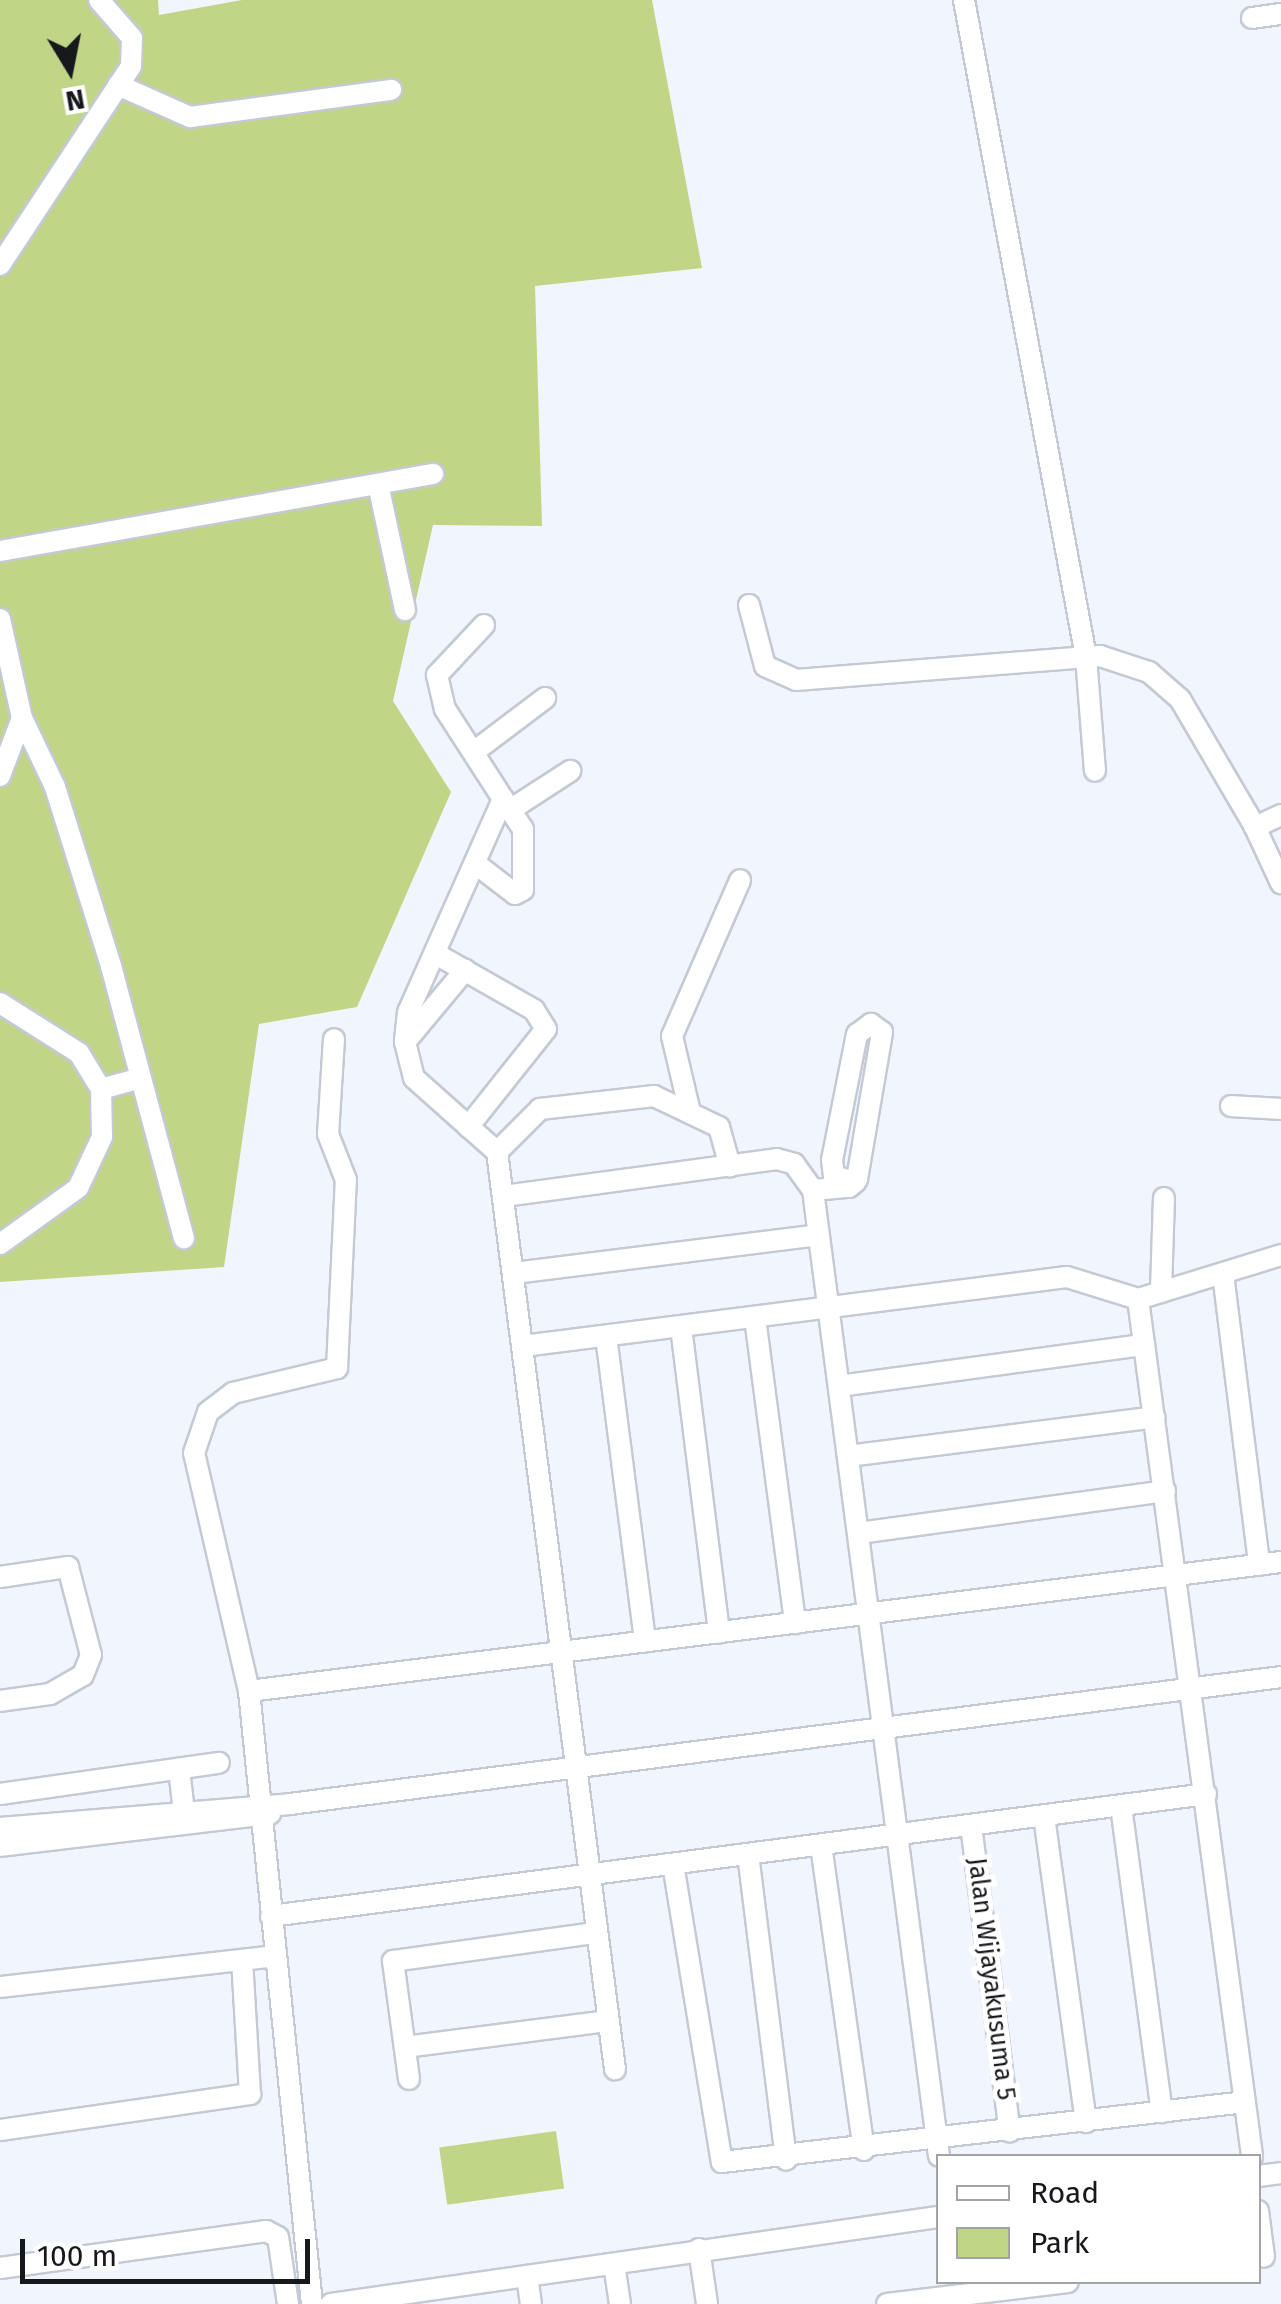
<!DOCTYPE html>
<style>
body{margin:0}
#map{position:relative;width:1281px;height:2304px;overflow:hidden;background:#f1f5fd;font-family:"Fira Sans",sans-serif}
div>[style]{position:absolute}
.green>*{inset:0;background:#c1d587;transform-origin:0 0}
.roads{filter:drop-shadow(2px 0 #c4c9d3) drop-shadow(-2px 0 #c4c9d3) drop-shadow(0 2px #c4c9d3) drop-shadow(0 -2px #c4c9d3)}
.minor>*{height:20px;margin:-10px;padding:0 10px;transform-origin:10px;border-radius:10px;background:#fff}
span{translate:-50% -50%;white-space:nowrap;text-align:center;line-height:1.15;-webkit-text-stroke:10px #fff;paint-order:stroke}
.street-label{font-size:25px;color:#16181b}
.legend{position:absolute;left:936px;top:2154px;width:325px;height:130px;box-sizing:border-box;background:#fff;border:2px solid #a2a3a4;margin:0;padding:12px 18px;list-style:none;font-size:30px;color:#16181b}
.legend li{display:flex;align-items:center;gap:20px;height:50px}
.legend b{width:50px;border:2px solid #a2a3a4}
.north{position:absolute;left:20px;top:20px;width:100px;height:100px;-webkit-text-stroke:8px #fff;paint-order:stroke;rotate:170deg;font-size:28px;font-weight:700;line-height:40px;text-align:center;color:#16181b}
.north::after{content:'';display:block;margin:auto;width:35px;height:45px;background:#16181b;clip-path:polygon(50% 0,100% 100%,50% 72%,0 100%)}
.scale{position:absolute;left:20px;top:2239px;width:290px;height:45px;box-sizing:border-box;border:5px solid #16181b;border-top:0;padding-left:12px;font-size:30px;line-height:35px;white-space:nowrap;color:#16181b;-webkit-text-stroke:8px #fff;paint-order:stroke}
</style>
<div id="map">
<div class="green">
<div style="clip-path:polygon(0 0,158px 0,159px 15px,242px 0,652px 0,702px 268px,535px 286px,542px 526px,433px 525px,393px 701px,451px 792px,357px 1007px,259px 1024px,224px 1267px,0 1282px)"></div>
<div style="left:556px;top:2131px;width:58px;height:118px;rotate:82deg"></div>
</div>
<div class="roads">
<div class="minor">
<div style="left:964px;top:0;width:668px;rotate:79.48deg"></div>
<div style="left:1086px;top:657px;width:114px;rotate:85.5deg"></div>
<div style="left:1252px;top:18px;width:29px;rotate:-8deg"></div>
<div style="left:118px;top:85px;width:79px;rotate:24deg"></div>
<div style="left:190px;top:117px;width:203px;rotate:-7.7deg"></div>
<div style="left:0;top:265px;width:238px;rotate:-56.6deg"></div>
<div style="left:131px;top:66px;width:28px;rotate:-88deg"></div>
<div style="left:132px;top:38px;width:50px;rotate:-131deg"></div>
<div style="left:378px;top:484px;width:129px;rotate:77.9deg"></div>
<div style="left:0;top:551px;width:440px;rotate:-10.1deg"></div>
<div style="left:749px;top:605px;width:63px;rotate:75.3deg"></div>
<div style="left:765px;top:666px;width:34px;rotate:24deg"></div>
<div style="left:796px;top:680px;width:305px;rotate:-4.5deg"></div>
<div style="left:1100px;top:656px;width:52px;rotate:18.1deg"></div>
<div style="left:1149px;top:672px;width:41px;rotate:41.1deg"></div>
<div style="left:1180px;top:699px;width:148px;rotate:59.6deg"></div>
<div style="left:0;top:619px;width:101px;rotate:77.5deg"></div>
<div style="left:22px;top:718px;width:62px;rotate:110.8deg"></div>
<div style="left:484px;top:625px;width:69px;rotate:133.2deg"></div>
<div style="left:437px;top:675px;width:35px;rotate:77deg"></div>
<div style="left:445px;top:709px;width:107px;rotate:57.2deg"></div>
<div style="left:503px;top:799px;width:233px;rotate:114deg"></div>
<div style="left:408px;top:1012px;width:30px;rotate:96deg"></div>
<div style="left:405px;top:1042px;width:37px;rotate:76deg"></div>
<div style="left:414px;top:1078px;width:111px;rotate:41.7deg"></div>
<div style="left:497px;top:1152px;width:925px;rotate:82.67deg"></div>
<div style="left:22px;top:718px;width:76px;rotate:64.4deg"></div>
<div style="left:55px;top:787px;width:188px;rotate:72.6deg"></div>
<div style="left:111px;top:966px;width:282px;rotate:75deg"></div>
<div style="left:475px;top:751px;width:88px;rotate:-37.1deg"></div>
<div style="left:510px;top:810px;width:72px;rotate:-33deg"></div>
<div style="left:1281px;top:815px;width:29px;rotate:155deg"></div>
<div style="left:1255px;top:827px;width:62px;rotate:65.1deg"></div>
<div style="left:476px;top:864px;width:49px;rotate:37.6deg"></div>
<div style="left:515px;top:894px;width:9px;rotate:-27deg"></div>
<div style="left:523px;top:890px;width:61px;rotate:-90deg"></div>
<div style="left:523px;top:829px;width:36px;rotate:-124deg"></div>
<div style="left:436px;top:954px;width:113px;rotate:29.7deg"></div>
<div style="left:534px;top:1010px;width:22px;rotate:58deg"></div>
<div style="left:546px;top:1029px;width:125px;rotate:128.5deg"></div>
<div style="left:0;top:1003px;width:93px;rotate:32.3deg"></div>
<div style="left:79px;top:1053px;width:42px;rotate:58.6deg"></div>
<div style="left:101px;top:1089px;width:48px;rotate:88.8deg"></div>
<div style="left:102px;top:1137px;width:56px;rotate:115.2deg"></div>
<div style="left:78px;top:1188px;width:96px;rotate:144.3deg"></div>
<div style="left:405px;top:1042px;width:94px;rotate:-50.2deg"></div>
<div style="left:101px;top:1089px;width:41px;rotate:-15.4deg"></div>
<div style="left:1231px;top:1106px;width:50px;rotate:3.4deg"></div>
<div style="left:689px;top:1108px;width:74px;rotate:-103.3deg"></div>
<div style="left:672px;top:1036px;width:170px;rotate:-66.4deg"></div>
<div style="left:497px;top:1152px;width:61px;rotate:-45deg"></div>
<div style="left:540px;top:1109px;width:115px;rotate:-6.5deg"></div>
<div style="left:654px;top:1096px;width:72px;rotate:25.5deg"></div>
<div style="left:719px;top:1127px;width:41px;rotate:74.2deg"></div>
<div style="left:813px;top:1190px;width:36px;rotate:-5deg"></div>
<div style="left:849px;top:1187px;width:8px;rotate:-40deg"></div>
<div style="left:855px;top:1182px;width:4px;rotate:-56deg"></div>
<div style="left:857px;top:1179px;width:149px;rotate:-80.3deg"></div>
<div style="left:882px;top:1032px;width:14px;rotate:-144deg"></div>
<div style="left:871px;top:1024px;width:17px;rotate:144deg"></div>
<div style="left:857px;top:1034px;width:128px;rotate:101.2deg"></div>
<div style="left:832px;top:1160px;width:16px;rotate:83deg"></div>
<div style="left:834px;top:1176px;width:22px;rotate:16deg"></div>
<div style="left:504px;top:1196px;width:275px;rotate:-7.7deg"></div>
<div style="left:777px;top:1159px;width:18px;rotate:16deg"></div>
<div style="left:794px;top:1164px;width:32px;rotate:54deg"></div>
<div style="left:813px;top:1190px;width:974px;rotate:82.57deg"></div>
<div style="left:514px;top:1273px;width:307px;rotate:-7.1deg"></div>
<div style="left:1223px;top:1274px;width:293px;rotate:82.9deg"></div>
<div style="left:1161px;top:1292px;width:94px;rotate:-88.2deg"></div>
<div style="left:1138px;top:1299px;width:865px;rotate:82.42deg"></div>
<div style="left:755px;top:1318px;width:308px;rotate:82.5deg"></div>
<div style="left:681px;top:1327px;width:308px;rotate:82.9deg"></div>
<div style="left:606px;top:1336px;width:308px;rotate:82.7deg"></div>
<div style="left:523px;top:1346px;width:548px;rotate:-7.23deg"></div>
<div style="left:1067px;top:1277px;width:74px;rotate:17.2deg"></div>
<div style="left:1138px;top:1299px;width:150px;rotate:-17.1deg"></div>
<div style="left:839px;top:1386px;width:308px;rotate:-7.7deg"></div>
<div style="left:848px;top:1456px;width:309px;rotate:-7.2deg"></div>
<div style="left:859px;top:1533px;width:309px;rotate:-7.8deg"></div>
<div style="left:0;top:1577px;width:69px;rotate:-8.4deg"></div>
<div style="left:68px;top:1567px;width:91px;rotate:75.4deg"></div>
<div style="left:91px;top:1655px;width:22px;rotate:112deg"></div>
<div style="left:83px;top:1675px;width:38px;rotate:150deg"></div>
<div style="left:50px;top:1694px;width:50px;rotate:172deg"></div>
<div style="left:249px;top:1691px;width:1040px;rotate:-7.13deg"></div>
<div style="left:179px;top:1769px;width:52px;rotate:83.4deg"></div>
<div style="left:0;top:1794px;width:221px;rotate:-8.1deg"></div>
<div style="left:1121px;top:1806px;width:309px;rotate:82.4deg"></div>
<div style="left:1044px;top:1816px;width:309px;rotate:82.2deg"></div>
<div style="left:971px;top:1825px;width:309px;rotate:82.8deg"></div>
<div style="left:0;top:1828px;width:291px;rotate:-4.7deg"></div>
<div style="left:290px;top:1804px;width:999px;rotate:-7.3deg"></div>
<div style="left:821px;top:1845px;width:308px;rotate:82deg"></div>
<div style="left:0;top:1846px;width:272px;rotate:-6.8deg"></div>
<div style="left:748px;top:1854px;width:308px;rotate:82.9deg"></div>
<div style="left:673px;top:1864px;width:302px;rotate:80.7deg"></div>
<div style="left:722px;top:2162px;width:526px;rotate:-6.54deg"></div>
<div style="left:271px;top:1916px;width:943px;rotate:-7.43deg"></div>
<div style="left:0;top:1987px;width:277px;rotate:-6.4deg"></div>
<div style="left:405px;top:2047px;width:205px;rotate:-7.3deg"></div>
<div style="left:409px;top:2079px;width:119px;rotate:-97.7deg"></div>
<div style="left:393px;top:1961px;width:205px;rotate:-7.9deg"></div>
<div style="left:0;top:2130px;width:253px;rotate:-8.2deg"></div>
<div style="left:250px;top:2094px;width:134px;rotate:-93.4deg"></div>
<div style="left:1258px;top:2176px;width:23px;rotate:-7deg"></div>
<div style="left:1258px;top:2211px;width:46px;rotate:82.6deg"></div>
<div style="left:699px;top:2249px;width:56px;rotate:81.7deg"></div>
<div style="left:614px;top:2264px;width:40px;rotate:81.5deg"></div>
<div style="left:0;top:2268px;width:269px;rotate:-7.9deg"></div>
<div style="left:266px;top:2231px;width:13px;rotate:27deg"></div>
<div style="left:278px;top:2237px;width:68px;rotate:81.5deg"></div>
<div style="left:527px;top:2276px;width:28px;rotate:82deg"></div>
<div style="left:312px;top:2304px;width:616px;rotate:-95.87deg"></div>
<div style="left:249px;top:1691px;width:244px;rotate:-103deg"></div>
<div style="left:194px;top:1453px;width:43px;rotate:-71.1deg"></div>
<div style="left:208px;top:1412px;width:31px;rotate:-37deg"></div>
<div style="left:233px;top:1393px;width:107px;rotate:-13.5deg"></div>
<div style="left:337px;top:1368px;width:188px;rotate:-87.3deg"></div>
<div style="left:346px;top:1180px;width:49px;rotate:-111.4deg"></div>
<div style="left:328px;top:1134px;width:95px;rotate:-86.4deg"></div>
<div style="left:331px;top:2304px;width:613px;rotate:-8.16deg"></div>
<div style="left:887px;top:2304px;width:182px;rotate:-6.9deg"></div>
</div>
</div>
<div class="street-label">
<span style="left:991px;top:1979px;rotate:83deg">Jalan Wijayakusuma 5</span>
</div>
<ul class="legend">
<li><b style="height:12px;background:#fff"></b>Road</li>
<li><b style="height:28px;background:#c1d587"></b>Park</li>
</ul>
<div class="north">N</div>
<div class="scale">100 m</div>
</div>
